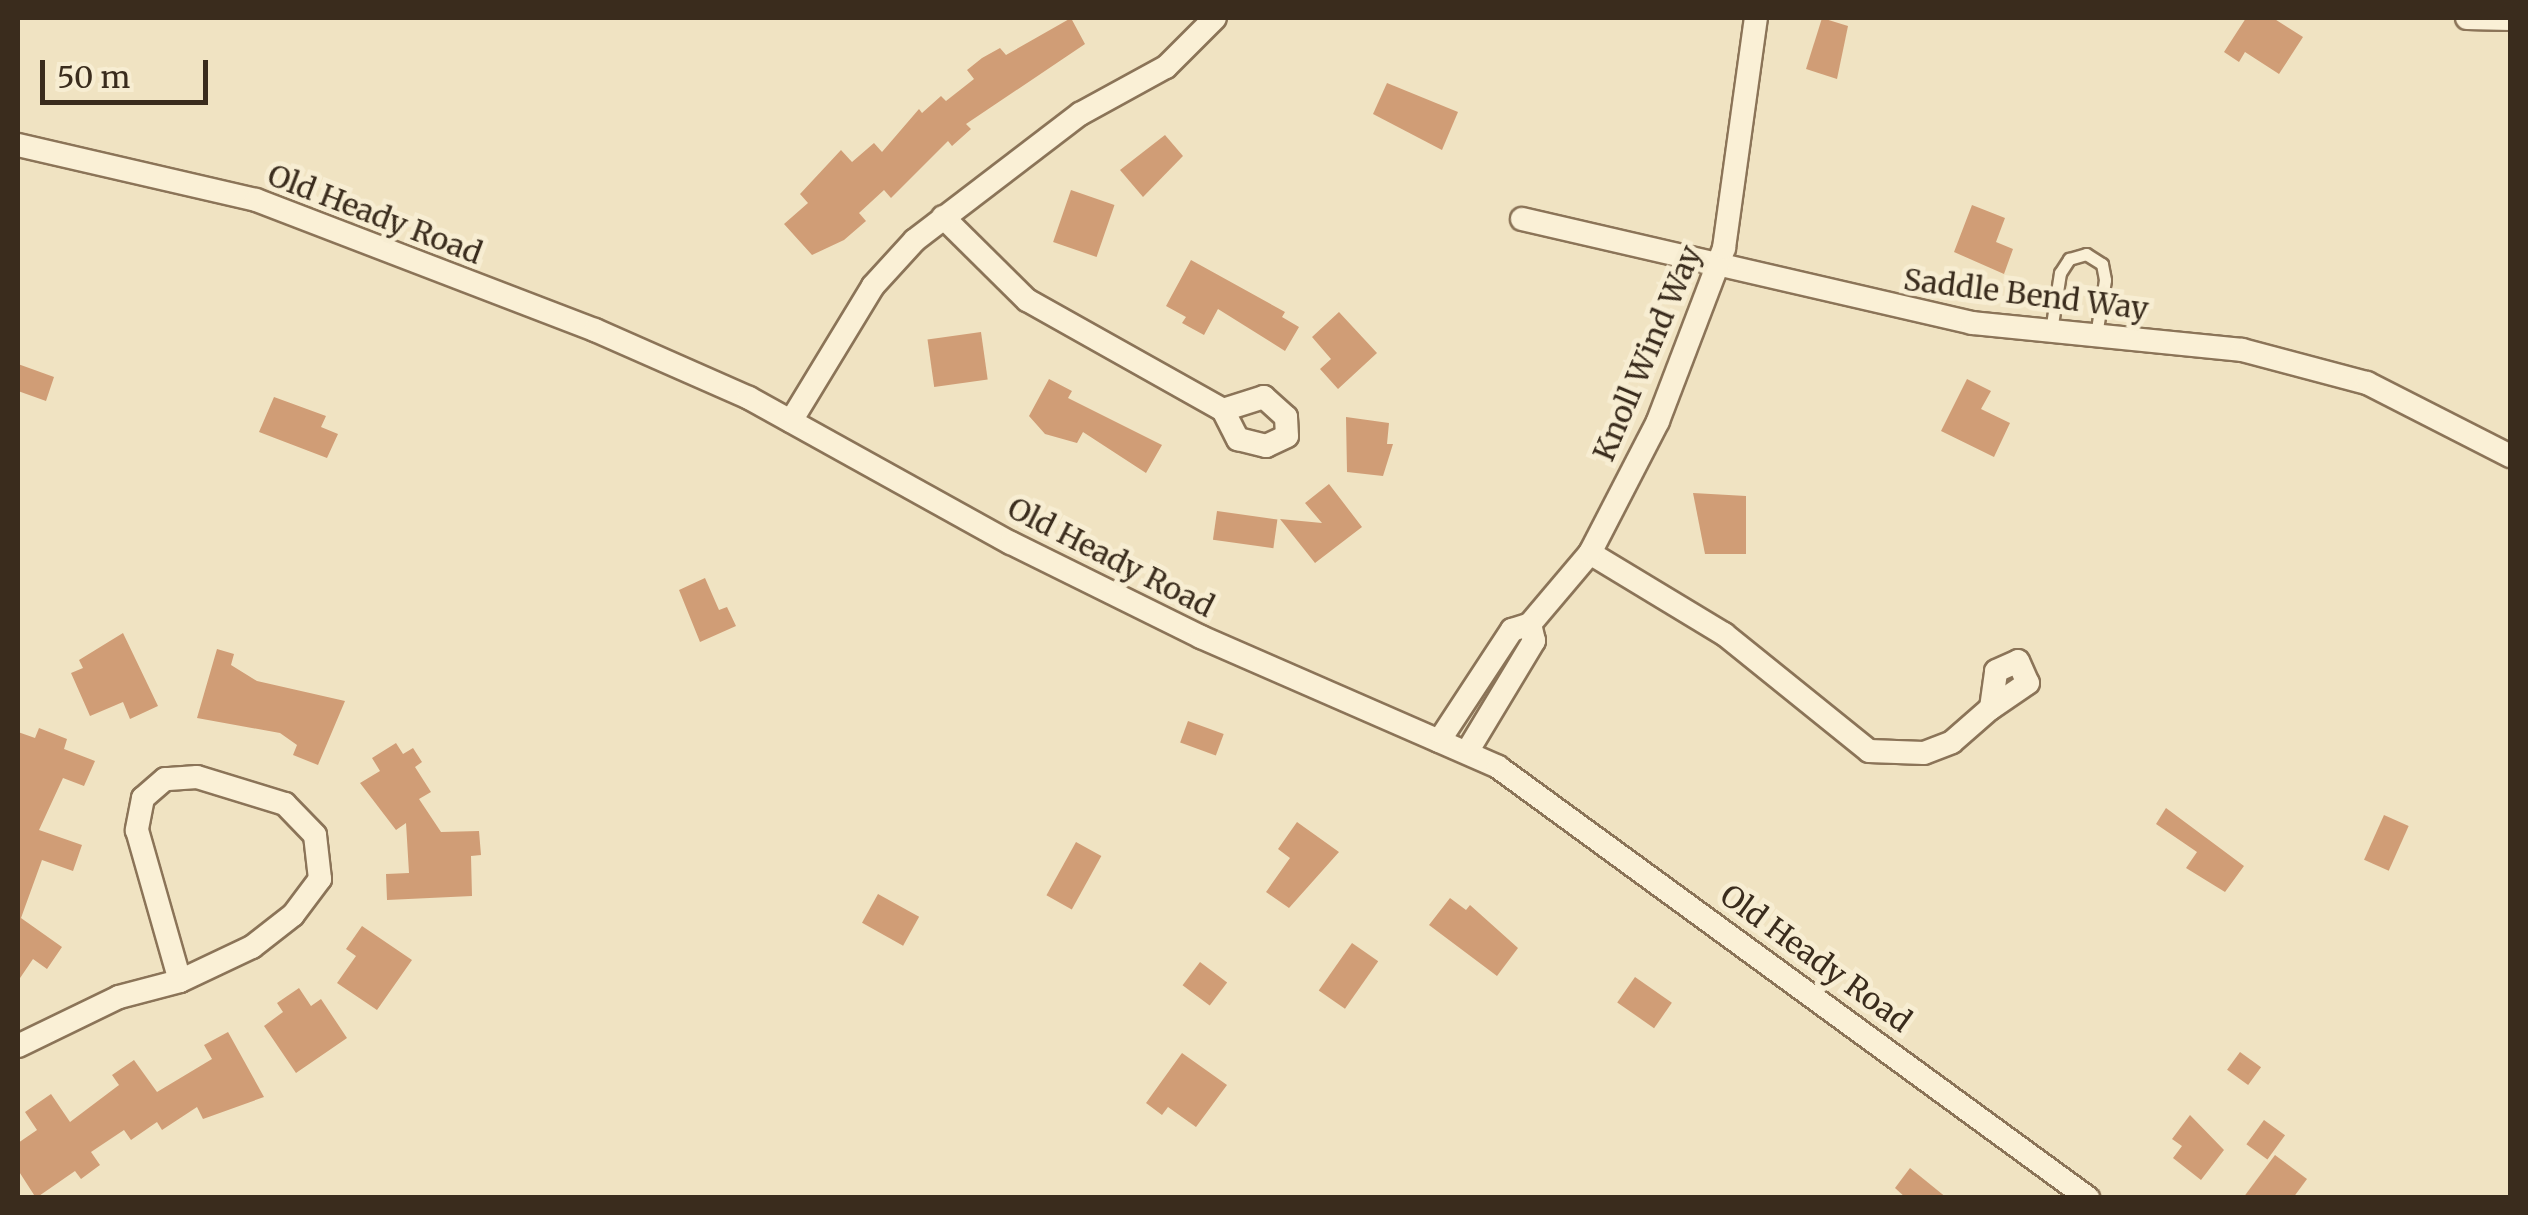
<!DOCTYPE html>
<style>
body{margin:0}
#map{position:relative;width:2528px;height:1215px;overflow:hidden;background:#f0e3c2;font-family:Merriweather,serif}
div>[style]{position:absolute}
.building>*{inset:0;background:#d09d76;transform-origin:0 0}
.roads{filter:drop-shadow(2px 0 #8b7458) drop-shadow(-2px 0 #8b7458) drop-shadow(0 2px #8b7458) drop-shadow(0 -2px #8b7458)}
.service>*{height:11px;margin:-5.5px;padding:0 5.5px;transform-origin:5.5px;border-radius:5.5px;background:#faf0d6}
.minor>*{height:22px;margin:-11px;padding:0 11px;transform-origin:11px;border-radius:11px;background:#faf0d6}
span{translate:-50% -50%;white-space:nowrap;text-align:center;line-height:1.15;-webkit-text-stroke:10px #f7edd2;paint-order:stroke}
.street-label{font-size:30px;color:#3a2c1d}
.frame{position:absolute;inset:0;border:20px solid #3a2c1d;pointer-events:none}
.scale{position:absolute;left:40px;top:60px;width:168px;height:45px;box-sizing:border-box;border:5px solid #3a2c1d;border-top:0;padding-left:12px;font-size:30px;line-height:35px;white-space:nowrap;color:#3a2c1d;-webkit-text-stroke:8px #f7edd2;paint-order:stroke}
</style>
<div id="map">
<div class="building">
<div style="clip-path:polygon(1071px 18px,1085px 44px,966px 124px,971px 129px,952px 146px,948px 141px,891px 198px,884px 190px,859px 213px,866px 221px,844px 240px,812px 255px,784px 224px,808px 203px,800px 194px,841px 150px,852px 162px,874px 143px,882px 152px,919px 109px,922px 113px,941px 96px,946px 101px,974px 79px,967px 70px,982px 58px,1000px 48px,1006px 55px)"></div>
<div style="clip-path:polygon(1822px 18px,1848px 26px,1837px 79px,1806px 69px)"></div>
<div style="clip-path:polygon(2246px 18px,2273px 18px,2303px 37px,2279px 74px,2245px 52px,2239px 62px,2224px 52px)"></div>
<div style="clip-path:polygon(1387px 83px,1458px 112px,1442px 150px,1373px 114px)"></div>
<div style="clip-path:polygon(1165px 135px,1183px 156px,1143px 197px,1120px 170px)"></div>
<div style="left:1071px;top:190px;width:46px;height:55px;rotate:19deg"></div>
<div style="clip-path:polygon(1972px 205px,2005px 218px,1996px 242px,2013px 249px,2004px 274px,1954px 252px)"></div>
<div style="clip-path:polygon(1191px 260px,1285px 312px,1282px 317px,1299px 327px,1285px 351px,1218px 309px,1204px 335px,1182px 323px,1186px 317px,1166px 306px)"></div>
<div style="clip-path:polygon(1339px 312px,1377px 353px,1338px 389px,1320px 369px,1331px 359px,1312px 337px)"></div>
<div style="left:981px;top:332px;width:48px;height:54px;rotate:82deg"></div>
<div style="clip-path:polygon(18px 364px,54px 377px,46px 401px,18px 391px)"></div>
<div style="clip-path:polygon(1049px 379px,1072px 391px,1068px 398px,1162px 445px,1146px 473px,1083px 432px,1077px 443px,1045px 434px,1029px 416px)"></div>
<div style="clip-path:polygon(1967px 379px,1991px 391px,1981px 409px,2010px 423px,1994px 457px,1941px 431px)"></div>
<div style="clip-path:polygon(274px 397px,326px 416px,321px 427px,338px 434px,327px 458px,259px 432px)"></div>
<div style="clip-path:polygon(1346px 417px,1389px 423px,1387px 444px,1393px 444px,1383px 476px,1347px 472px)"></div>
<div style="clip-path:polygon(1329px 484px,1362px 527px,1315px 563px,1280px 519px,1322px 523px,1305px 503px)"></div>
<div style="clip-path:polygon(1693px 493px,1746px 496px,1746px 554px,1705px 554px)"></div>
<div style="left:1217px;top:511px;width:61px;height:29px;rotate:8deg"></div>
<div style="clip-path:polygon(705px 578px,719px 610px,727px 607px,736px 626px,700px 642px,679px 590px)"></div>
<div style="clip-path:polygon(123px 633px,158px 706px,130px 719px,123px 702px,90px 716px,71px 673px,83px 668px,79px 660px)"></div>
<div style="clip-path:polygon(217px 649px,234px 654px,231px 665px,257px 681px,345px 701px,318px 765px,293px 755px,297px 745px,280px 733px,197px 718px)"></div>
<div style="left:1188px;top:721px;width:38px;height:23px;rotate:20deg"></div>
<div style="clip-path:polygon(39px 728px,67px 739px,64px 749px,95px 761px,84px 786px,63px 778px,39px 830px,82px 845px,73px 871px,42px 860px,21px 918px,62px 947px,47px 969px,33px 959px,18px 981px,18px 732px,35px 738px)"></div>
<div style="clip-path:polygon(396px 743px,403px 754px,413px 748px,422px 762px,415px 767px,431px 792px,419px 799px,441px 832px,479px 831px,481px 855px,471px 856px,472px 896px,387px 900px,386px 874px,409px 873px,406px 823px,396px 830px,360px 783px,380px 771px,372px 758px)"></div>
<div style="clip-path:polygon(2166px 808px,2244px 866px,2225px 892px,2186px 868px,2197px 852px,2156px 824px)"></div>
<div style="left:2384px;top:815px;width:27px;height:49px;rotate:24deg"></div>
<div style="clip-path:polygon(1297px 822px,1339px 852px,1289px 908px,1266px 892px,1290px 858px,1278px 849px)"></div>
<div style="left:1076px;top:842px;width:29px;height:61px;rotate:29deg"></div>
<div style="left:878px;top:894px;width:47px;height:33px;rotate:29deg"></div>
<div style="clip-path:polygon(1450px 898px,1466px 910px,1470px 905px,1518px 948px,1497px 976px,1429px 925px)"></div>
<div style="clip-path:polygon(362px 926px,412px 960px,377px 1010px,337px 983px,356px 956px,346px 949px)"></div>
<div style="left:1352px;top:943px;width:32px;height:58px;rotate:35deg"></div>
<div style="left:1200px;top:962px;width:34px;height:29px;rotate:37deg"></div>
<div style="left:1635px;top:977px;width:45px;height:31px;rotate:35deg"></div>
<div style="clip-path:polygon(299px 988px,311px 1006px,321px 999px,347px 1038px,296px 1073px,264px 1026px,283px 1012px,277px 1003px)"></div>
<div style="clip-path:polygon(228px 1032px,264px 1097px,203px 1119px,197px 1107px,162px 1130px,157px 1122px,131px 1140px,124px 1130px,91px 1152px,100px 1165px,81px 1179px,75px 1171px,36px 1198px,18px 1170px,18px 1143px,37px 1130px,25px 1112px,51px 1094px,70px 1122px,119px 1085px,112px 1075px,134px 1060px,157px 1092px,212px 1059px,204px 1045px)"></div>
<div style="left:2240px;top:1052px;width:26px;height:22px;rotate:36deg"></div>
<div style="clip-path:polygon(1182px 1053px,1227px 1085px,1196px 1127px,1168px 1107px,1162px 1115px,1146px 1103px)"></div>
<div style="clip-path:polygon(2190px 1115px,2224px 1150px,2201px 1180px,2173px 1158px,2182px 1146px,2172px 1139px)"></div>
<div style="left:2264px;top:1120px;width:26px;height:30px;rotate:36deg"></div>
<div style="clip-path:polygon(2275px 1155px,2307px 1179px,2293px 1198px,2243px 1198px)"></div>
<div style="clip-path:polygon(1910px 1168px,1947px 1198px,1906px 1198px,1895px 1188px)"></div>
</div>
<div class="roads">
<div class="service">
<div style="left:2051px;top:331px;width:59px;rotate:-81.2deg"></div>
<div style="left:2060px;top:273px;width:17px;rotate:-57deg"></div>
<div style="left:2069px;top:259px;width:18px;rotate:-16deg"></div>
<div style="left:2086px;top:254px;width:19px;rotate:32deg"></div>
<div style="left:2102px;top:264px;width:16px;rotate:79deg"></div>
<div style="left:2105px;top:280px;width:56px;rotate:99.3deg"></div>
</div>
<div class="minor">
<div style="left:2467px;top:18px;width:43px;rotate:1.3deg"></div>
<div style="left:18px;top:145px;width:244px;rotate:13deg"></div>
<div style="left:256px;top:200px;width:363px;rotate:21deg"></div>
<div style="left:595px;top:330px;width:168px;rotate:23.8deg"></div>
<div style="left:749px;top:398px;width:299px;rotate:29deg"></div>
<div style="left:1011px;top:543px;width:212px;rotate:26.3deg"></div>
<div style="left:1201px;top:637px;width:324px;rotate:23.6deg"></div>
<div style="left:1498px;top:767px;width:731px;rotate:36.15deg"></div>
<div style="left:943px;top:217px;width:118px;rotate:44.7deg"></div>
<div style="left:1027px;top:300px;width:225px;rotate:29.3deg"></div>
<div style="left:1223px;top:410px;width:33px;rotate:63deg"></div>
<div style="left:1238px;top:439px;width:29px;rotate:14deg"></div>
<div style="left:1266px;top:446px;width:23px;rotate:-25deg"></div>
<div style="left:1287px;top:436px;width:19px;rotate:-93deg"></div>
<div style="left:1286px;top:417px;width:30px;rotate:-138deg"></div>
<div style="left:1264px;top:397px;width:43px;rotate:162.4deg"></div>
<div style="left:1522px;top:219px;width:462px;rotate:13deg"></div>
<div style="left:1972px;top:323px;width:271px;rotate:5.7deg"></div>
<div style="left:2242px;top:350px;width:129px;rotate:14.8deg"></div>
<div style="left:2367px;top:383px;width:161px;rotate:27deg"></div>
<div style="left:791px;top:421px;width:158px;rotate:-58.7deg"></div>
<div style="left:873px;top:286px;width:62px;rotate:-47.6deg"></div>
<div style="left:915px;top:240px;width:208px;rotate:-37.4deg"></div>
<div style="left:1080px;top:114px;width:98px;rotate:-28.7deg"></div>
<div style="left:1166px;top:67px;width:69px;rotate:-45deg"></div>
<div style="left:1590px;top:553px;width:157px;rotate:31.2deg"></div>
<div style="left:1724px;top:634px;width:186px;rotate:38.9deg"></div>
<div style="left:1869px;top:751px;width:55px;rotate:2.1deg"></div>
<div style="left:1924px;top:753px;width:30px;rotate:-21deg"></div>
<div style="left:1952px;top:742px;width:52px;rotate:-41.1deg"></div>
<div style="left:1991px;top:708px;width:37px;rotate:-82deg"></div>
<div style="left:1996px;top:671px;width:24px;rotate:-24deg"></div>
<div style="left:2018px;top:661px;width:24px;rotate:66deg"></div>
<div style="left:2028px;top:683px;width:46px;rotate:145.6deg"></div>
<div style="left:1439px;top:741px;width:133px;rotate:-56.7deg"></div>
<div style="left:1512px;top:630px;width:19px;rotate:-18deg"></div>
<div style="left:1530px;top:624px;width:93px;rotate:-49.8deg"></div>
<div style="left:1590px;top:553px;width:148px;rotate:-62.7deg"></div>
<div style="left:1658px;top:421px;width:185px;rotate:-69.1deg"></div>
<div style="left:1724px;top:248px;width:232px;rotate:-82.1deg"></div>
<div style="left:1467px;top:752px;width:130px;rotate:-58.9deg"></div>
<div style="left:1534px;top:641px;width:17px;rotate:-103deg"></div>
<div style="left:18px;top:1046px;width:112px;rotate:-25.9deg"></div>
<div style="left:119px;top:997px;width:63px;rotate:-14.7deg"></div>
<div style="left:180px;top:981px;width:80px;rotate:-25.3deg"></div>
<div style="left:252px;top:947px;width:52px;rotate:-38deg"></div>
<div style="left:293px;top:915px;width:45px;rotate:-53.1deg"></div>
<div style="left:320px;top:879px;width:44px;rotate:-96.5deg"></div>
<div style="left:315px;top:835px;width:43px;rotate:-134.1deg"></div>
<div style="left:285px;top:804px;width:92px;rotate:-162.9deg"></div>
<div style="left:197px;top:777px;width:32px;rotate:176deg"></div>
<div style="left:165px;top:779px;width:29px;rotate:139deg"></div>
<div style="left:143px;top:798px;width:33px;rotate:101deg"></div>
<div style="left:137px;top:830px;width:157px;rotate:74.1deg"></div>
</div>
</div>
<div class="street-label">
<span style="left:375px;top:214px;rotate:21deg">Old Heady Road</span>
<span style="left:2026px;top:294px;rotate:7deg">Saddle Bend Way</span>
<span style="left:1647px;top:353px;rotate:-67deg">Knoll Wind Way</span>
<span style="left:1111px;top:557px;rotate:27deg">Old Heady Road</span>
<span style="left:1816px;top:958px;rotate:36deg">Old Heady Road</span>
</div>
<div class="frame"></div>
<div class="scale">50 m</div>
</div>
